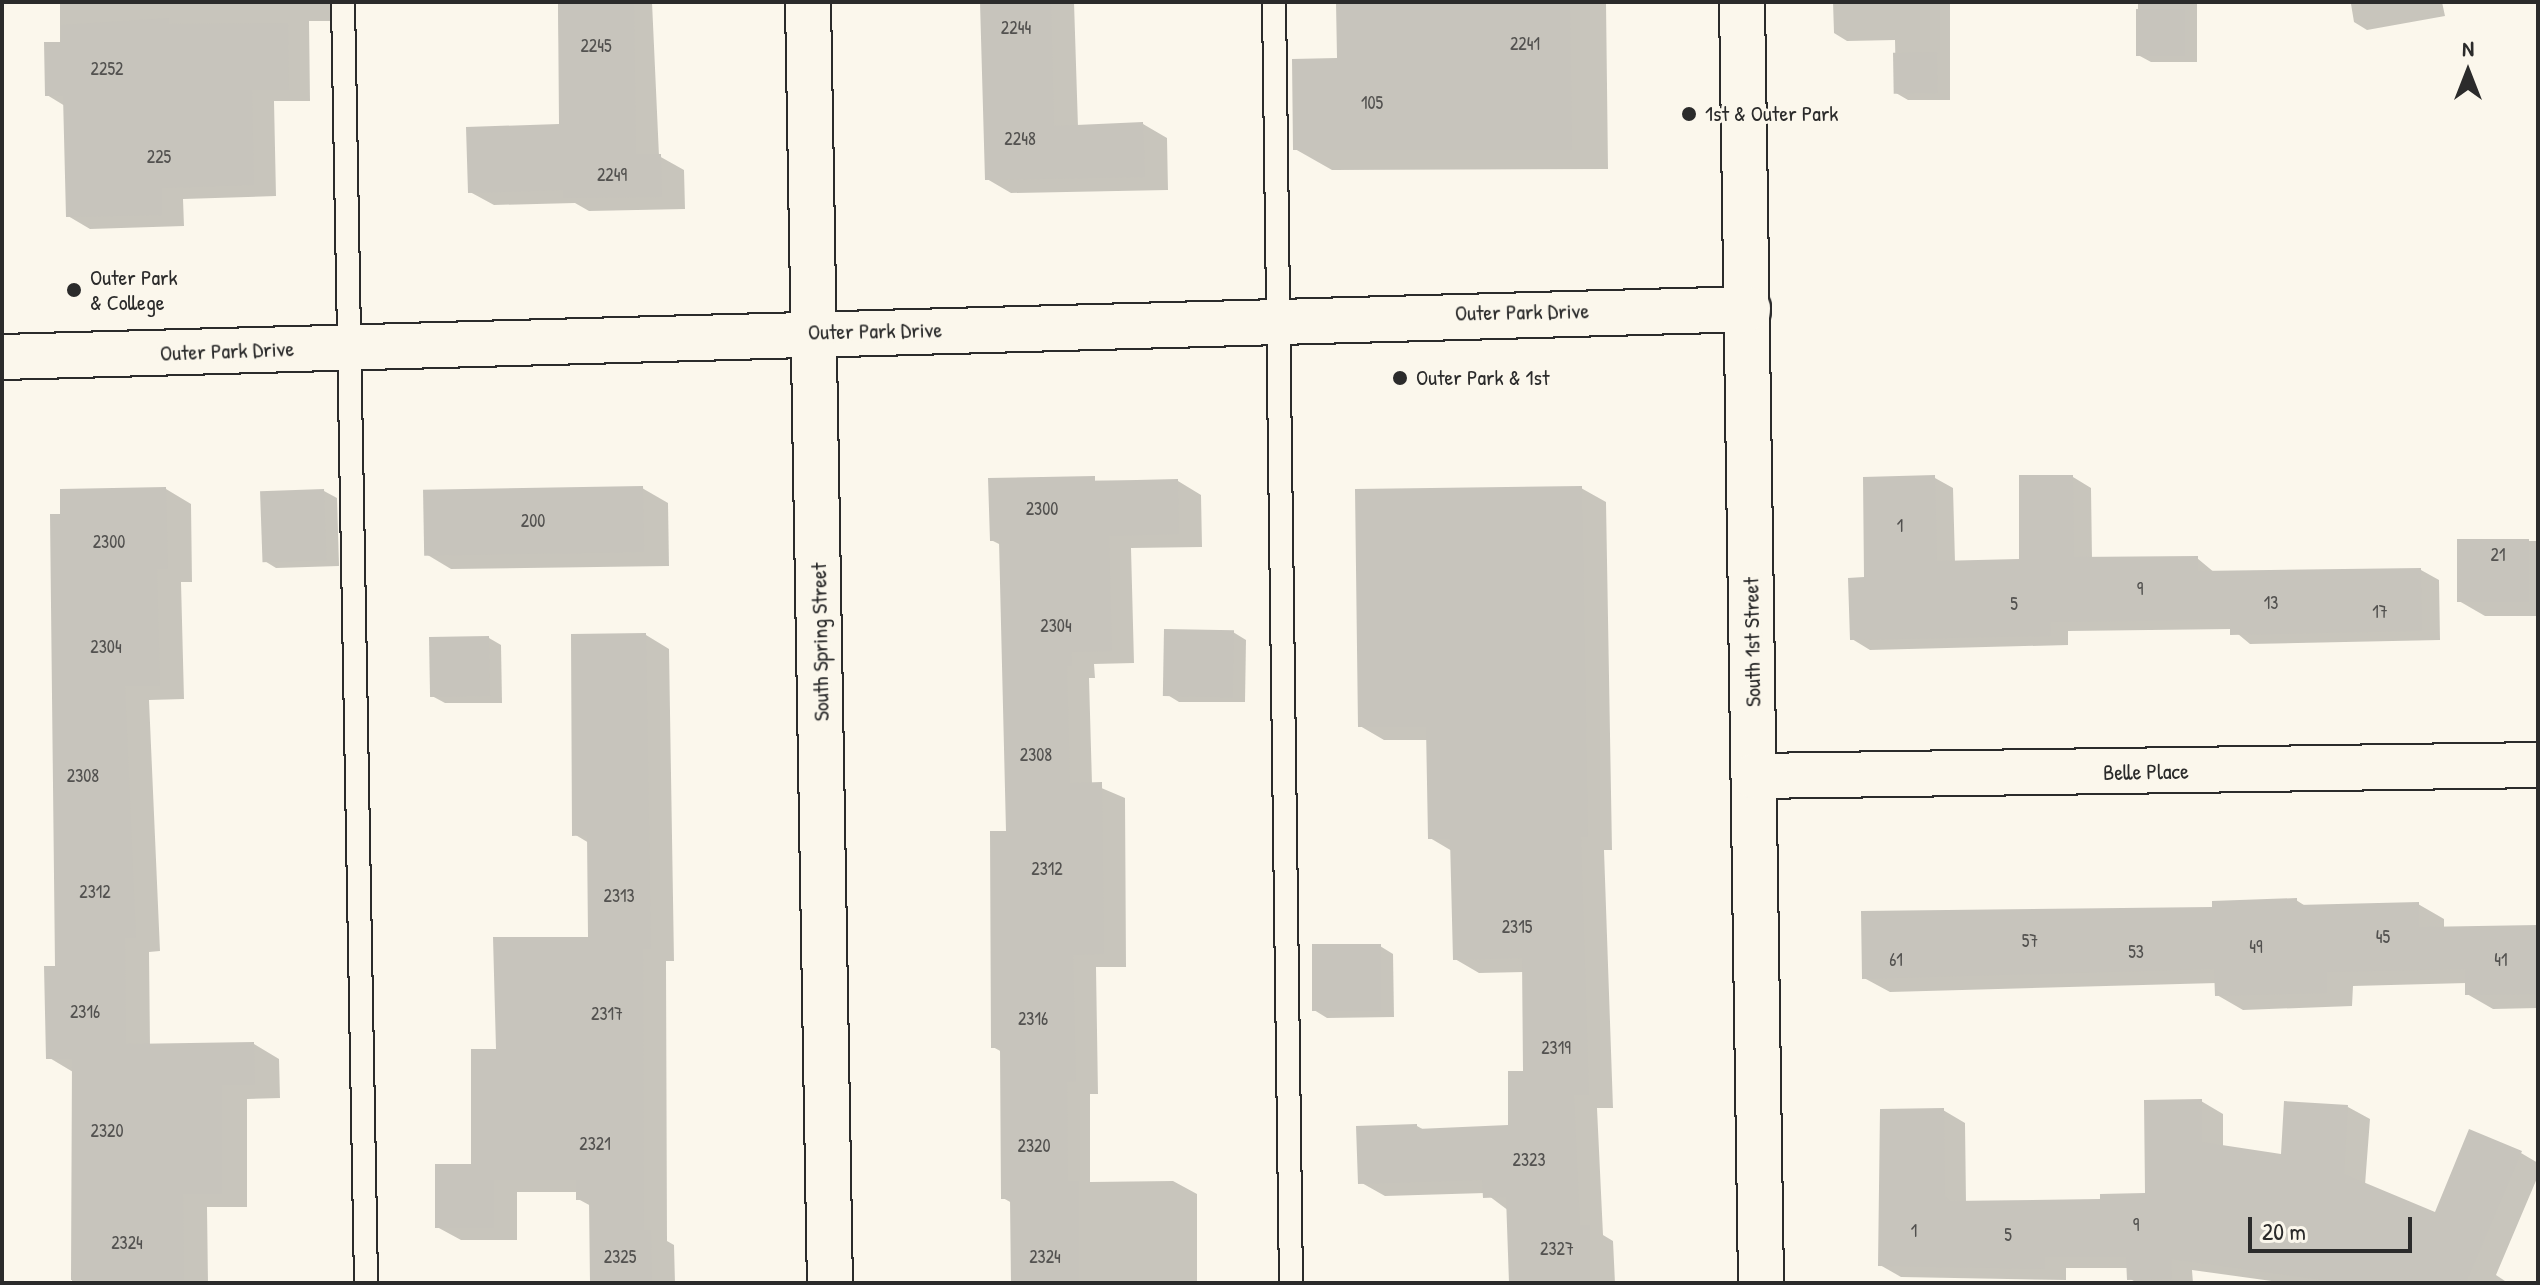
<!DOCTYPE html>
<style>
body{margin:0}
#map{position:relative;width:2540px;height:1285px;overflow:hidden;background:#fbf7ec;font-family:"Patrick Hand",sans-serif}
div>[style]{position:absolute}
.shadow>*{inset:0;background:#0003}
.building>*{inset:0;background:#c7c4bc;transform-origin:0 0}
.roads{filter:drop-shadow(2px 0 #2b2b2b) drop-shadow(-2px 0 #2b2b2b) drop-shadow(0 2px #2b2b2b) drop-shadow(0 -2px #2b2b2b)}
.service>*{height:22px;margin:-11px;padding:0 11px;transform-origin:11px;border-radius:11px;background:#fbf7ec}
.minor>*{height:44px;margin:-22px;padding:0 22px;transform-origin:22px;border-radius:22px;background:#fbf7ec}
.tertiary>*{height:44px;margin:-22px;padding:0 22px;transform-origin:22px;border-radius:22px;background:#fbf7ec}
.dots>*{width:22px;height:22px;translate:-50% -50%;box-sizing:border-box;border:4px solid #fbf7ec;border-radius:50%}
span{translate:-50% -50%;white-space:nowrap;text-align:center;line-height:1.15;-webkit-text-stroke:6px #fbf7ec;paint-order:stroke}
.number-label{font-size:18px;color:#52514f}
.number-label span{-webkit-text-stroke-width:0}
.poi-label{font-size:22px;color:#2b2b2b}
.left{translate:0 -50%;text-align:left}
.street-label{font-size:22px;color:#2b2b2b}
.frame{position:absolute;inset:0;border:4px solid #2b2b2b;pointer-events:none}
.north{position:absolute;left:2428px;top:32px;width:80px;height:80px;-webkit-text-stroke:6px #fbf7ec;paint-order:stroke;rotate:0deg;font-size:22px;font-weight:700;line-height:32px;text-align:center;color:#2b2b2b}
.north::after{content:'';display:block;margin:auto;width:28px;height:36px;background:#2b2b2b;clip-path:polygon(50% 0,100% 100%,50% 72%,0 100%)}
.scale{position:absolute;left:2248px;top:1217px;width:164px;height:36px;box-sizing:border-box;border:4px solid #2b2b2b;border-top:0;padding-left:10px;font-size:24px;line-height:28px;white-space:nowrap;color:#2b2b2b;-webkit-text-stroke:6px #fbf7ec;paint-order:stroke}
</style>
<div id="map">
<div class="shadow">
<div style="clip-path:polygon(60px 2px,342px 2px,342px 21px,309px 21px,310px 101px,274px 101px,276px 196px,183px 199px,184px 226px,90px 229px,68px 216px,65px 106px,47px 95px,60px 44px)"></div>
<div style="clip-path:polygon(558px 2px,652px 2px,659px 156px,684px 170px,685px 209px,589px 211px,575px 203px,494px 205px,470px 192px,561px 126px)"></div>
<div style="clip-path:polygon(983px 2px,1074px 2px,1078px 127px,1143px 124px,1167px 138px,1168px 190px,1011px 193px,987px 179px)"></div>
<div style="clip-path:polygon(1338px 2px,1606px 2px,1608px 169px,1332px 170px,1295px 149px,1339px 60px)"></div>
<div style="clip-path:polygon(1833px 2px,1950px 2px,1950px 100px,1908px 100px,1896px 93px,1895px 40px,1847px 41px,1834px 33px)"></div>
<div style="clip-path:polygon(2138px 2px,2442px 2px,2445px 16px,2367px 30px,2354px 22px,2351px 4px,2197px 4px,2197px 62px,2151px 62px,2138px 55px)"></div>
<div style="clip-path:polygon(2073px 477px,2091px 488px,2092px 559px,2197px 558px,2215px 573px,2421px 570px,2439px 580px,2440px 640px,2250px 644px,2232px 629px,2068px 631px,2068px 645px,1870px 650px,1852px 639px,1866px 579px,1935px 478px,1953px 488px,1955px 562px,2021px 561px)"></div>
<div style="clip-path:polygon(990px 480px,1178px 481px,1201px 495px,1202px 547px,1131px 548px,1134px 663px,1094px 664px,1095px 678px,1089px 678px,1092px 784px,1125px 798px,1126px 967px,1096px 967px,1098px 1094px,1090px 1094px,1090px 1182px,1173px 1181px,1197px 1194px,1197px 1283px,1013px 1283px,1012px 1203px,1003px 1198px,1002px 1052px,993px 1047px,1008px 833px,1001px 545px,991px 540px)"></div>
<div style="clip-path:polygon(642px 488px,668px 503px,669px 566px,451px 569px,426px 554px)"></div>
<div style="clip-path:polygon(1581px 488px,1606px 502px,1612px 850px,1604px 850px,1613px 1108px,1597px 1108px,1603px 1235px,1613px 1241px,1615px 1283px,1511px 1283px,1509px 1211px,1485px 1193px,1385px 1196px,1360px 1182px,1417px 1126px,1426px 1131px,1510px 1127px,1525px 1073px,1524px 972px,1479px 973px,1455px 959px,1452px 851px,1430px 838px,1428px 740px,1384px 740px,1360px 726px)"></div>
<div style="clip-path:polygon(166px 489px,191px 504px,192px 582px,181px 582px,184px 699px,149px 700px,160px 951px,149px 952px,150px 1046px,254px 1044px,279px 1059px,280px 1098px,247px 1099px,247px 1207px,207px 1207px,208px 1283px,72px 1283px,73px 1072px,48px 1057px,57px 968px)"></div>
<div style="clip-path:polygon(324px 491px,337px 498px,339px 566px,276px 568px,263px 560px)"></div>
<div style="clip-path:polygon(2459px 541px,2538px 541px,2538px 616px,2485px 616px,2459px 601px)"></div>
<div style="clip-path:polygon(1233px 632px,1246px 640px,1245px 702px,1179px 702px,1166px 694px)"></div>
<div style="clip-path:polygon(646px 635px,669px 649px,674px 961px,666px 961px,667px 1241px,674px 1245px,675px 1283px,592px 1283px,591px 1206px,578px 1199px,578px 1192px,517px 1192px,517px 1240px,461px 1240px,437px 1227px,473px 1166px,498px 1051px,590px 939px,589px 843px,574px 834px)"></div>
<div style="clip-path:polygon(489px 638px,501px 645px,502px 703px,445px 703px,432px 696px)"></div>
<div style="clip-path:polygon(2296px 900px,2307px 907px,2418px 904px,2444px 919px,2444px 929px,2538px 927px,2538px 1008px,2493px 1009px,2467px 994px,2467px 983px,2353px 986px,2352px 1006px,2243px 1010px,2217px 995px,2217px 983px,1890px 992px,1864px 978px,2214px 909px)"></div>
<div style="clip-path:polygon(1380px 946px,1393px 954px,1394px 1017px,1327px 1018px,1314px 1010px)"></div>
<div style="clip-path:polygon(2201px 1101px,2223px 1114px,2223px 1147px,2283px 1156px,2348px 1107px,2370px 1119px,2365px 1185px,2436px 1214px,2521px 1153px,2538px 1163px,2538px 1176px,2496px 1275px,2508px 1283px,2286px 1283px,2192px 1270px,2193px 1283px,2137px 1283px,2129px 1278px,2129px 1268px,2066px 1268px,2066px 1280px,1901px 1277px,1880px 1265px,1943px 1110px,1965px 1123px,1966px 1203px,2103px 1201px,2147px 1195px)"></div>
</div>
<div class="building">
<div style="clip-path:polygon(558px 2px,634px 2px,636px 154px,661px 154px,662px 197px,563px 198px,563px 190px,468px 193px,466px 127px,559px 124px)"></div>
<div style="clip-path:polygon(980px 2px,1051px 2px,1054px 126px,1143px 122px,1145px 177px,985px 180px)"></div>
<div style="clip-path:polygon(1336px 2px,1570px 2px,1572px 150px,1293px 150px,1292px 59px,1337px 58px)"></div>
<div style="left:2136px;top:9px;width:49px;height:47px"></div>
<div style="clip-path:polygon(169px 18px,169px 24px,288px 23px,289px 90px,252px 90px,254px 185px,162px 188px,162px 215px,66px 217px,63px 96px,45px 96px,44px 42px,61px 42px,61px 25px)"></div>
<div style="left:1937px;top:52px;width:41px;height:44px;rotate:89deg"></div>
<div style="clip-path:polygon(1935px 475px,1937px 561px,2019px 559px,2019px 475px,2073px 475px,2074px 557px,2198px 556px,2198px 571px,2421px 568px,2422px 631px,2230px 635px,2230px 620px,2050px 622px,2051px 636px,1850px 640px,1848px 578px,1864px 577px,1863px 477px)"></div>
<div style="clip-path:polygon(1095px 476px,1095px 481px,1178px 479px,1179px 534px,1109px 536px,1112px 651px,1071px 652px,1072px 666px,1067px 666px,1070px 783px,1102px 782px,1104px 954px,1073px 955px,1076px 1081px,1067px 1082px,1068px 1181px,1079px 1181px,1079px 1283px,1011px 1283px,1010px 1199px,1001px 1199px,1000px 1048px,991px 1048px,990px 831px,1006px 831px,999px 541px,990px 541px,988px 478px)"></div>
<div style="left:643px;top:486px;width:66px;height:220px;rotate:89deg"></div>
<div style="clip-path:polygon(1582px 486px,1588px 837px,1581px 837px,1589px 1095px,1574px 1095px,1580px 1225px,1590px 1225px,1590px 1283px,1509px 1283px,1506px 1197px,1483px 1198px,1482px 1180px,1358px 1184px,1356px 1126px,1417px 1124px,1417px 1129px,1508px 1125px,1508px 1071px,1523px 1071px,1522px 958px,1453px 960px,1450px 839px,1428px 839px,1426px 727px,1358px 727px,1355px 489px)"></div>
<div style="clip-path:polygon(166px 487px,168px 569px,157px 569px,160px 686px,125px 686px,136px 938px,125px 938px,126px 1044px,254px 1042px,255px 1085px,222px 1085px,222px 1194px,183px 1194px,184px 1280px,71px 1280px,72px 1059px,46px 1059px,44px 966px,55px 966px,50px 514px,60px 514px,60px 489px)"></div>
<div style="left:324px;top:489px;width:71px;height:64px;rotate:88deg"></div>
<div style="left:2457px;top:539px;width:72px;height:63px"></div>
<div style="left:1164px;top:629px;width:70px;height:67px;rotate:1deg"></div>
<div style="clip-path:polygon(646px 633px,651px 949px,643px 949px,644px 1230px,651px 1230px,652px 1283px,590px 1283px,589px 1200px,576px 1200px,576px 1180px,494px 1180px,494px 1228px,435px 1228px,435px 1164px,471px 1164px,471px 1049px,496px 1049px,493px 937px,588px 937px,587px 835px,572px 836px,571px 634px)"></div>
<div style="left:489px;top:636px;width:60px;height:60px;rotate:89deg"></div>
<div style="clip-path:polygon(2297px 898px,2297px 905px,2419px 902px,2419px 927px,2538px 925px,2538px 994px,2465px 995px,2465px 969px,2327px 972px,2327px 993px,2215px 996px,2214px 969px,1862px 979px,1861px 911px,2212px 907px,2212px 901px)"></div>
<div style="left:1381px;top:944px;width:67px;height:69px;rotate:90deg"></div>
<div style="clip-path:polygon(2202px 1099px,2202px 1142px,2281px 1154px,2284px 1101px,2348px 1105px,2344px 1174px,2435px 1212px,2469px 1129px,2522px 1151px,2466px 1283px,2344px 1283px,2171px 1259px,2172px 1279px,2127px 1280px,2126px 1257px,2045px 1257px,2045px 1269px,1878px 1266px,1880px 1109px,1944px 1108px,1945px 1196px,1950px 1201px,2100px 1199px,2100px 1194px,2145px 1193px,2144px 1100px)"></div>
</div>
<div class="roads">
<div class="service">
<div style="left:343px;top:2px;width:1281px;rotate:88.97deg"></div>
<div style="left:1274px;top:2px;width:1281px;rotate:89.24deg"></div>
</div>
<div class="minor">
<div style="left:808px;top:2px;width:1281px;rotate:89.02deg"></div>
<div style="left:1742px;top:2px;width:1281px;rotate:89.15deg"></div>
<div style="left:1754px;top:776px;width:784px;rotate:-0.8deg"></div>
</div>
<div class="tertiary">
<div style="left:2px;top:357px;width:1747px;rotate:-1.57deg"></div>
</div>
</div>
<div class="dots">
<div style="left:1689px;top:114px;background:#2b2b2b"></div>
<div style="left:74px;top:290px;background:#2b2b2b"></div>
<div style="left:1400px;top:378px;background:#2b2b2b"></div>
</div>
<div class="number-label">
<span style="left:1016px;top:28px">2244</span>
<span style="left:1525px;top:44px">2241</span>
<span style="left:596px;top:46px">2245</span>
<span style="left:107px;top:69px">2252</span>
<span style="left:1372px;top:103px">105</span>
<span style="left:1020px;top:139px">2248</span>
<span style="left:159px;top:157px">225</span>
<span style="left:612px;top:175px">2249</span>
<span style="left:1042px;top:509px">2300</span>
<span style="left:533px;top:521px">200</span>
<span style="left:1900px;top:526px">1</span>
<span style="left:109px;top:542px">2300</span>
<span style="left:2498px;top:555px">21</span>
<span style="left:2140px;top:589px">9</span>
<span style="left:2271px;top:603px">13</span>
<span style="left:2014px;top:604px">5</span>
<span style="left:2380px;top:612px">17</span>
<span style="left:1056px;top:626px">2304</span>
<span style="left:106px;top:647px">2304</span>
<span style="left:1036px;top:755px">2308</span>
<span style="left:83px;top:776px">2308</span>
<span style="left:1047px;top:869px">2312</span>
<span style="left:95px;top:892px">2312</span>
<span style="left:619px;top:896px">2313</span>
<span style="left:1517px;top:927px">2315</span>
<span style="left:2383px;top:937px">45</span>
<span style="left:2030px;top:941px">57</span>
<span style="left:2256px;top:947px">49</span>
<span style="left:2136px;top:952px">53</span>
<span style="left:1896px;top:960px">61</span>
<span style="left:2501px;top:960px">41</span>
<span style="left:85px;top:1012px">2316</span>
<span style="left:607px;top:1014px">2317</span>
<span style="left:1033px;top:1019px">2316</span>
<span style="left:1556px;top:1048px">2319</span>
<span style="left:107px;top:1131px">2320</span>
<span style="left:595px;top:1144px">2321</span>
<span style="left:1034px;top:1146px">2320</span>
<span style="left:1529px;top:1160px">2323</span>
<span style="left:2136px;top:1225px">9</span>
<span style="left:1914px;top:1231px">1</span>
<span style="left:2008px;top:1235px">5</span>
<span style="left:127px;top:1243px">2324</span>
<span style="left:1557px;top:1249px">2327</span>
<span style="left:620px;top:1257px">2325</span>
<span style="left:1045px;top:1257px">2324</span>
</div>
<div class="poi-label">
<span class="left" style="left:1705px;top:114px">1st &amp; Outer Park</span>
<span class="left" style="left:90px;top:290px">Outer Park<br>&amp; College</span>
<span class="left" style="left:1416px;top:378px">Outer Park &amp; 1st</span>
</div>
<div class="street-label">
<span style="left:1522px;top:312px;rotate:-1deg">Outer Park Drive</span>
<span style="left:875px;top:331px;rotate:-1deg">Outer Park Drive</span>
<span style="left:227px;top:351px;rotate:-2deg">Outer Park Drive</span>
<span style="left:820px;top:642px;rotate:-91deg">South Spring Street</span>
<span style="left:1752px;top:642px;rotate:-91deg">South 1st Street</span>
<span style="left:2146px;top:772px;rotate:-1deg">Belle Place</span>
</div>
<div class="frame"></div>
<div class="north">N</div>
<div class="scale">20 m</div>
</div>
